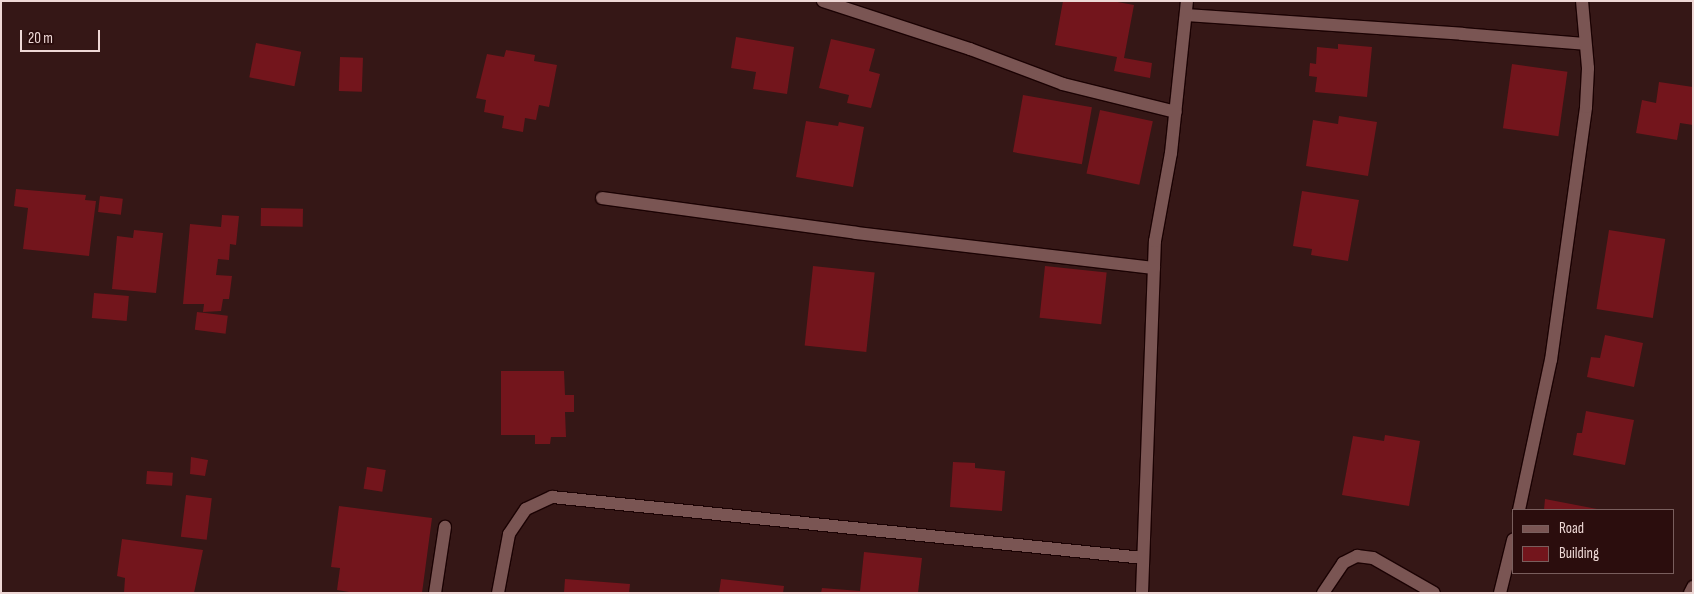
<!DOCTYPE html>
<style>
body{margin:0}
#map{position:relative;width:1694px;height:594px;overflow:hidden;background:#351716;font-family:"Sofia Sans Condensed",sans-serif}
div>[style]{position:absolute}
.building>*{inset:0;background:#73151c;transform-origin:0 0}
.roads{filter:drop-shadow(1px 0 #1b0203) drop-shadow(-1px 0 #1b0203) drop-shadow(0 1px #1b0203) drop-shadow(0 -1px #1b0203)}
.minor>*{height:12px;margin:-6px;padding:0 6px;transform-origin:6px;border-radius:6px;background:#7a5553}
span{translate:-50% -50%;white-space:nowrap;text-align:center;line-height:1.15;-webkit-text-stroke:4px #2b0d0d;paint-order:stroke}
.frame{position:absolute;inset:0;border:2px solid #eed8d6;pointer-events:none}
.legend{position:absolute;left:1512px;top:509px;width:162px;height:65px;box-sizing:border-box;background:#2b0d0d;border:1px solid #795e5d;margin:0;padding:6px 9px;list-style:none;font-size:15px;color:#eed8d6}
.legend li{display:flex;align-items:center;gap:10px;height:25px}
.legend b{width:25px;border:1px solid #795e5d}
.scale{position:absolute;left:20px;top:30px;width:80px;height:22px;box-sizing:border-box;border:2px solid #eed8d6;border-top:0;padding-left:6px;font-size:15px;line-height:18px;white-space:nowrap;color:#eed8d6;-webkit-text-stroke:4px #2b0d0d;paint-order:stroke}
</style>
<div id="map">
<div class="building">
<div style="clip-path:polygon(1063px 1px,1112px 1px,1134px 5px,1124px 58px,1152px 63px,1150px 78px,1114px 71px,1117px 57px,1055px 45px)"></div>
<div style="clip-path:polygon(736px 37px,794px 47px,787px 94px,753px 89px,756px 72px,731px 68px)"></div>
<div style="clip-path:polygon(831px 39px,875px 49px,869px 71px,880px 74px,871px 108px,847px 103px,849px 95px,819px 88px)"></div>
<div style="left:256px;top:43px;width:46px;height:35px;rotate:11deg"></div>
<div style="clip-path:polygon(1338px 44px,1372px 47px,1367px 97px,1315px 92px,1317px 77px,1309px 76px,1310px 63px,1316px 64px,1317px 47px,1338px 49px)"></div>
<div style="clip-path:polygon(506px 50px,535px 55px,534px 61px,557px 65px,549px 107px,539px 105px,536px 120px,525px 118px,523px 132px,502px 128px,504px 116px,484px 112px,486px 100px,476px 98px,487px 54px,504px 57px)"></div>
<div style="left:340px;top:57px;width:23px;height:34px;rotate:2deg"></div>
<div style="left:1512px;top:64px;width:56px;height:65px;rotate:8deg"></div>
<div style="clip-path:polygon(1659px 82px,1693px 87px,1693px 125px,1680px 123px,1677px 140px,1636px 133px,1642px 100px,1656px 103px)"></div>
<div style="left:1023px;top:95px;width:70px;height:58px;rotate:10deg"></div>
<div style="left:1100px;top:110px;width:54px;height:65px;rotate:12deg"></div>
<div style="clip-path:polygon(1339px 116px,1377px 122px,1368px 176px,1306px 166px,1313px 120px,1338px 124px)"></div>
<div style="clip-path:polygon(806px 121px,838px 126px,839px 122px,864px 127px,853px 187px,796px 177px)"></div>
<div style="clip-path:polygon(16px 189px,86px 195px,85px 200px,96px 201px,89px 256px,23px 249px,28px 208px,14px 206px)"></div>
<div style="clip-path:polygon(1302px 191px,1359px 200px,1348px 261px,1311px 255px,1312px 249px,1293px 246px)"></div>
<div style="left:100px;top:196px;width:23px;height:16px;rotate:7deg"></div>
<div style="left:261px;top:208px;width:42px;height:18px;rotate:1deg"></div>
<div style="clip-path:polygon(222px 215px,239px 216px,236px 245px,230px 244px,229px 260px,218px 259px,216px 275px,232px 276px,229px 299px,223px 299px,221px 311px,203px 312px,204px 304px,183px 304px,190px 224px,221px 227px)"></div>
<div style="clip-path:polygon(134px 230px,163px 233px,156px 293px,112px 289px,117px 236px,133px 238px)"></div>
<div style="left:1609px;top:230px;width:57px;height:80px;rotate:9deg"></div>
<div style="left:813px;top:266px;width:62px;height:80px;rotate:6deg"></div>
<div style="left:1045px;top:266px;width:62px;height:52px;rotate:6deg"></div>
<div style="left:94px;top:293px;width:35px;height:25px;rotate:5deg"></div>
<div style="left:197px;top:312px;width:31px;height:18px;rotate:7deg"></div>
<div style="clip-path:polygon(1605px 335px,1643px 343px,1634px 387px,1587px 377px,1591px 357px,1600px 358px)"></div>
<div style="clip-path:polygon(501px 371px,564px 371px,565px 395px,574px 395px,574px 412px,565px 412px,566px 437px,551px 437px,550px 444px,535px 444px,535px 435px,501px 435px)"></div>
<div style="clip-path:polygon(1586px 411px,1634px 420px,1625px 465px,1573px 455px,1577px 433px,1582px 433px)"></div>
<div style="clip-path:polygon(1385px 435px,1420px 441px,1409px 506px,1342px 495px,1353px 436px,1384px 441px)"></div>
<div style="clip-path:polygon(191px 457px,208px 460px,205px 476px,190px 474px)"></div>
<div style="clip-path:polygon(953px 462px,975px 463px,975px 468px,1005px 471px,1002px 511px,950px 507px)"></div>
<div style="left:367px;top:467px;width:19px;height:22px;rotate:9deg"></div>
<div style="left:147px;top:471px;width:26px;height:13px;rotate:4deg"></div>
<div style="left:186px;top:495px;width:26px;height:42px;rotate:7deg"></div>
<div style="clip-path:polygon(1545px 499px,1597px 509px,1597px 510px,1544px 510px)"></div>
<div style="clip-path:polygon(339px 506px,432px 518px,422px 593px,355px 593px,337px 590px,340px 568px,331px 567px)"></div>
<div style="clip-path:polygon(122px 539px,203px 550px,194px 593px,124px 593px,125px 578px,117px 576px)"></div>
<div style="clip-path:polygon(864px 552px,922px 558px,918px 593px,821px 593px,822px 588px,860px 591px)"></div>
<div style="clip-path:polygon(565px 579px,630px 584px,629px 593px,564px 593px)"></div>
<div style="clip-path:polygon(721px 579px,784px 586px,783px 593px,719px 593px)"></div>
</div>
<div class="roads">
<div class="minor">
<div style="left:823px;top:1px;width:155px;rotate:18.1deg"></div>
<div style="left:970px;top:49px;width:99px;rotate:20.6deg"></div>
<div style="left:1063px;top:84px;width:116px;rotate:13.9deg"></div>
<div style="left:1186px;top:15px;width:277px;rotate:3.9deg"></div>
<div style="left:1462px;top:34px;width:123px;rotate:4.6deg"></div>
<div style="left:602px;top:198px;width:256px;rotate:7.8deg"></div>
<div style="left:856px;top:233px;width:300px;rotate:6.7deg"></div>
<div style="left:1519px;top:510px;width:153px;rotate:-78deg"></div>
<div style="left:1551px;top:360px;width:255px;rotate:-82.1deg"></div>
<div style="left:1586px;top:107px;width:39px;rotate:-87deg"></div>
<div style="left:1588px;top:68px;width:67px;rotate:-95.1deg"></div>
<div style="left:435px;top:593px;width:67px;rotate:-81.4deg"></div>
<div style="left:498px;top:593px;width:60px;rotate:-79.4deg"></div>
<div style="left:509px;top:534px;width:30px;rotate:-56deg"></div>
<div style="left:526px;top:509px;width:29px;rotate:-25deg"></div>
<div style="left:552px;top:497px;width:594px;rotate:5.89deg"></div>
<div style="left:1142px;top:593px;width:352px;rotate:-87.9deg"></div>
<div style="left:1155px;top:241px;width:89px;rotate:-79.7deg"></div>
<div style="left:1171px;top:153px;width:153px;rotate:-84deg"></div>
<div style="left:1323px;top:593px;width:36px;rotate:-56deg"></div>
<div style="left:1343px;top:563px;width:16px;rotate:-27deg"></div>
<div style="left:1357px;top:556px;width:16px;rotate:7deg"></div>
<div style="left:1373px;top:558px;width:70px;rotate:29.8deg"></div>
<div style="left:1500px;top:593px;width:55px;rotate:-76.2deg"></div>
<div style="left:1690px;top:593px;width:7px;rotate:-63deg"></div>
</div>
</div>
<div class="frame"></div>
<ul class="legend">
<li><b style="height:6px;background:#7a5553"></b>Road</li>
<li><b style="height:14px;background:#73151c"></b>Building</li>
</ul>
<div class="scale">20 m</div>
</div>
